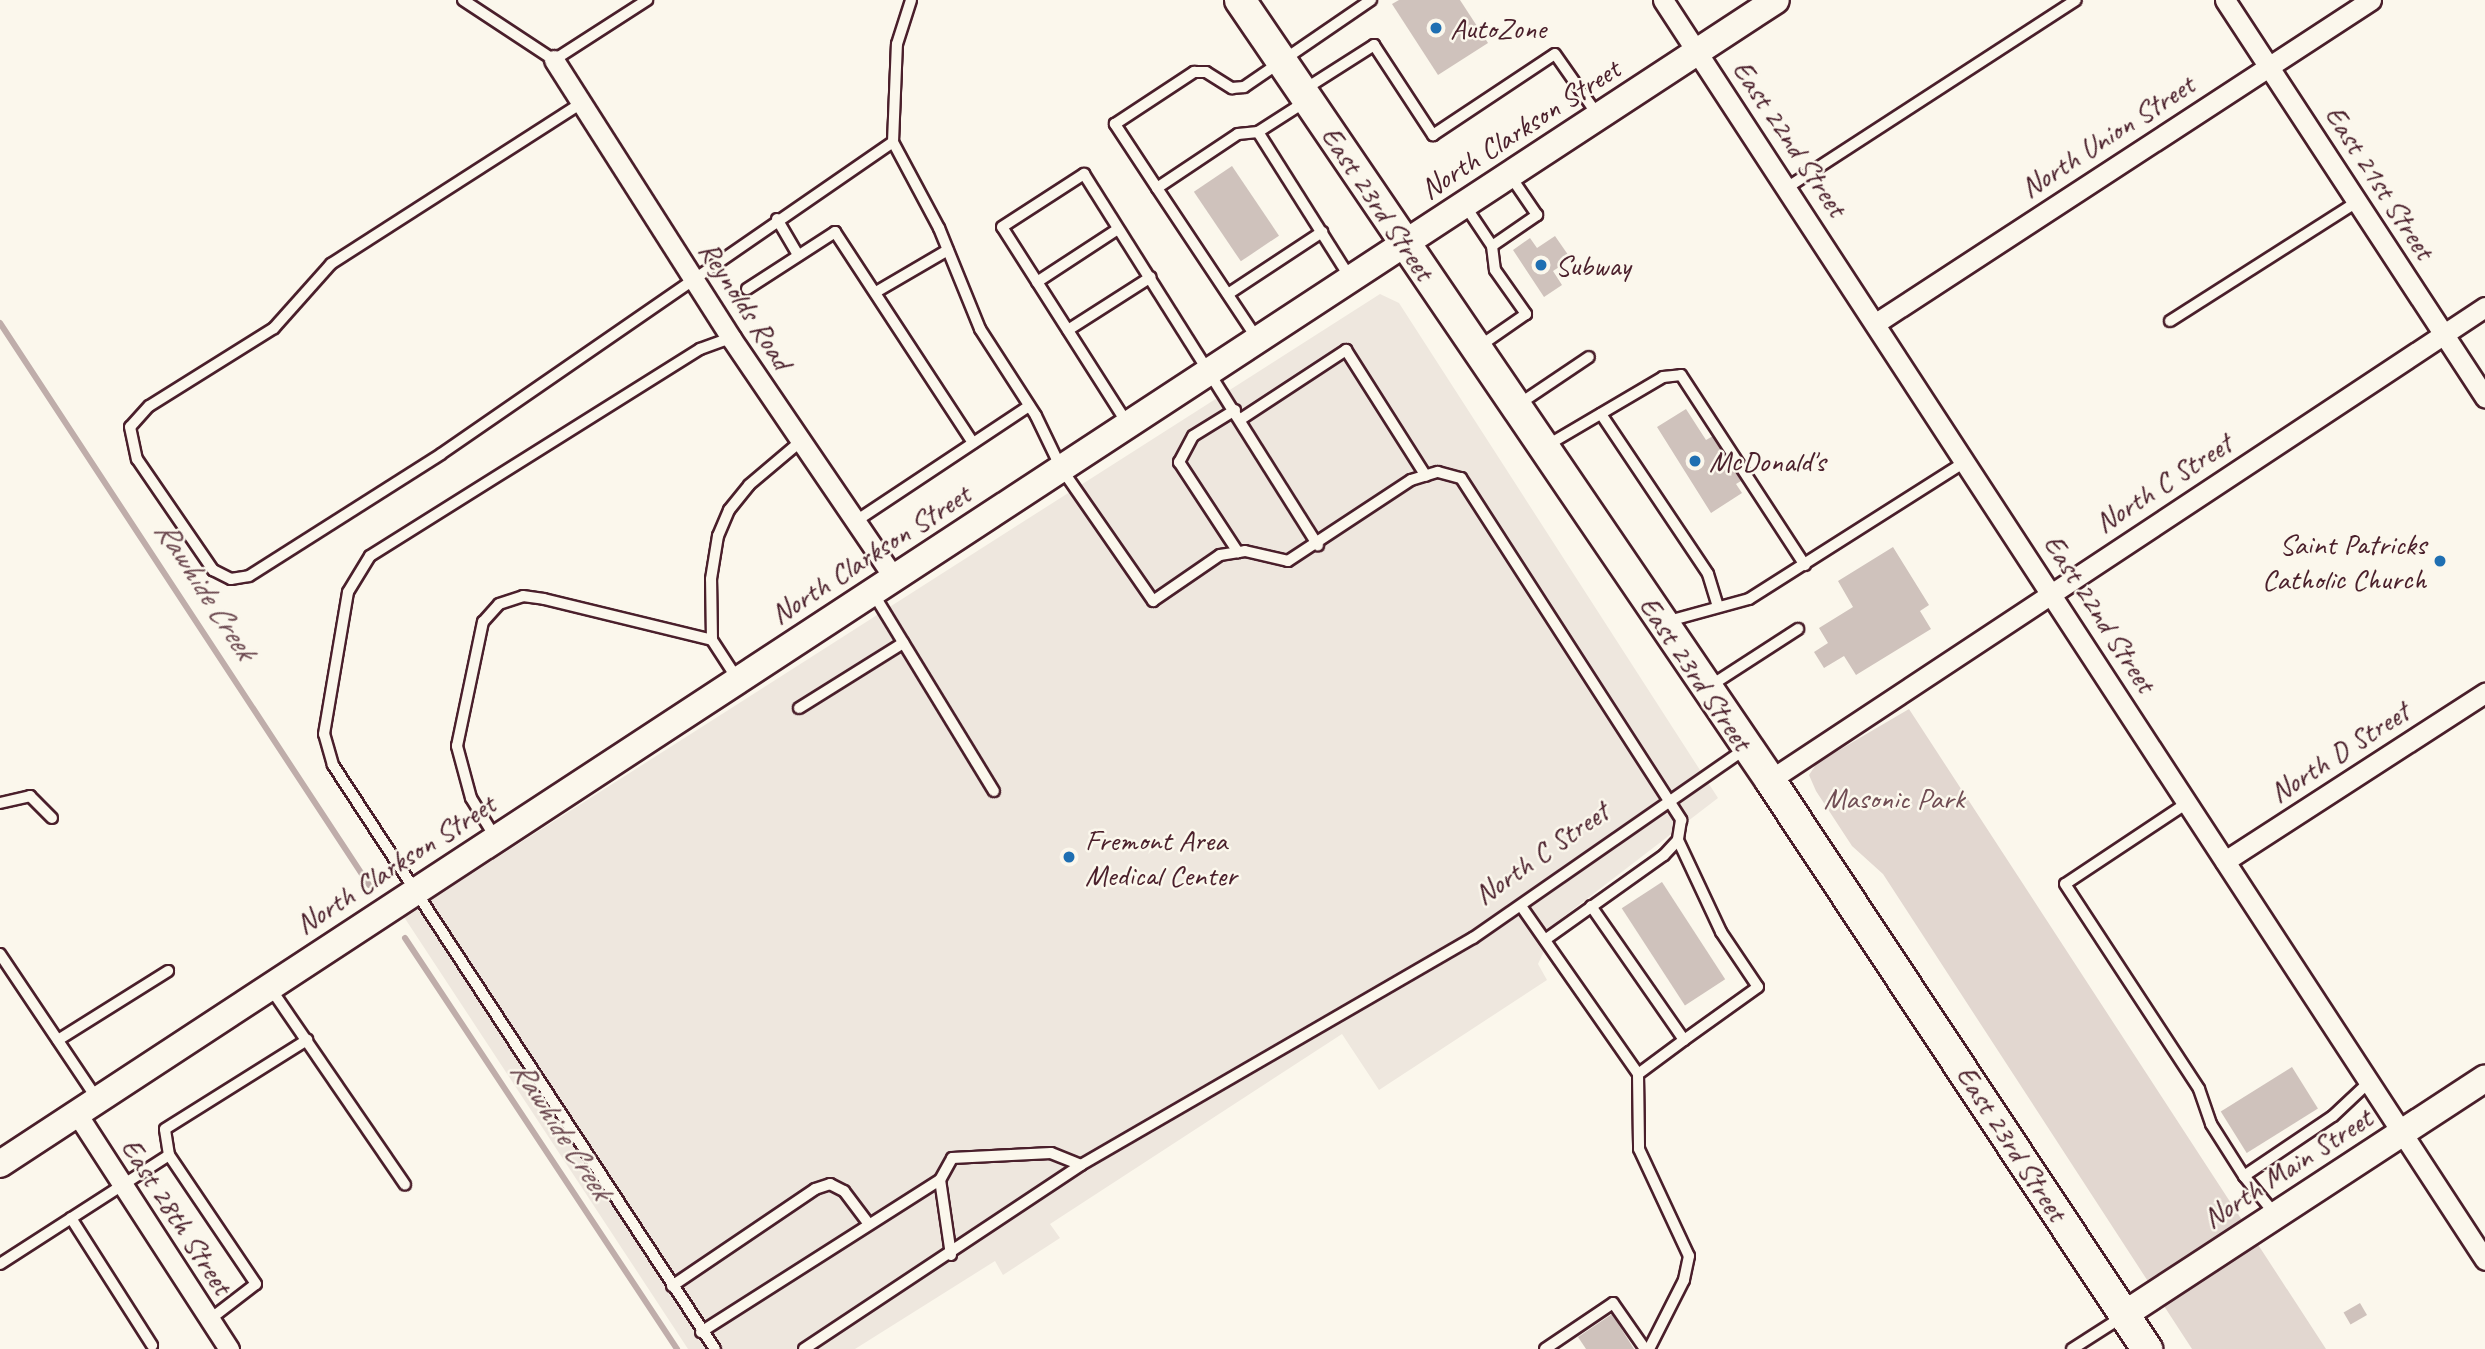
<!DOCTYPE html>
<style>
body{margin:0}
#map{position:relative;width:2485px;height:1349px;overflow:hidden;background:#fbf7ec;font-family:Caveat,sans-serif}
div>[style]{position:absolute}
.built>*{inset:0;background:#eee7de}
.green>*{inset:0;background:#e2d7d0}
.stream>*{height:6px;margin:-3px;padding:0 3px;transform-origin:3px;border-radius:3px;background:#bfadaa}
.building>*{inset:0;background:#cfc2bc;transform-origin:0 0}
.roads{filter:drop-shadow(2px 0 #4a1f2b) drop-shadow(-2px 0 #4a1f2b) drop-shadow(0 2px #4a1f2b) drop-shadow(0 -2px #4a1f2b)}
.lane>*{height:10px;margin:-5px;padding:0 5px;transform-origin:5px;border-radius:5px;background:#fbf7ec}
.street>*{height:19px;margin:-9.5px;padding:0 9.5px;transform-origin:9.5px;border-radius:9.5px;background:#fbf7ec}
.secondary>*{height:26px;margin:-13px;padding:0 13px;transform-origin:13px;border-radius:13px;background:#fbf7ec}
.primary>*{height:30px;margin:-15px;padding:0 15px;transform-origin:15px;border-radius:15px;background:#fbf7ec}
.dots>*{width:19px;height:19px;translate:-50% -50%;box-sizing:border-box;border:4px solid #fbf7ec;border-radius:50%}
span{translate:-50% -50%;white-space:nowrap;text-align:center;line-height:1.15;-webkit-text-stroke:5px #fbf7ec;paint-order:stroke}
.poi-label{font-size:30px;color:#4a1f2b}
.left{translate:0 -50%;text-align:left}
.right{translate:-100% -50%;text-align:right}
.street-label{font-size:30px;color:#4a1f2b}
.park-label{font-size:30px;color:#704d54}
.water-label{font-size:32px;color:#6d4a51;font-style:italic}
</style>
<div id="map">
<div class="built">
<div style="clip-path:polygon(1380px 294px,1399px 303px,1718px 798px,1558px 921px,1538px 964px,1547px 980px,1379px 1090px,1342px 1034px,1050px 1224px,1060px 1238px,1003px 1275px,995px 1261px,855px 1349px,688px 1349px,404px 917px)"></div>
</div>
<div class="green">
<div style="clip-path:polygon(1909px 709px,2326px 1349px,2192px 1349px,1883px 874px,1852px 846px,1816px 791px,1809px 775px,1817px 763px)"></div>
</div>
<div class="stream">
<div style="left:0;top:323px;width:672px;rotate:56.71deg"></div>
<div style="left:405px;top:938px;width:493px;rotate:56.5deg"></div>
</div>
<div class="building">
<div style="clip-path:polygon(1399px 0,1460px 0,1488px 43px,1438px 75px,1392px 4px)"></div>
<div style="left:1232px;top:166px;width:84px;height:46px;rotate:56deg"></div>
<div style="clip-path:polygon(1555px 236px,1571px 259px,1553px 271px,1562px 285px,1544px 297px,1513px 250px,1530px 238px,1537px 248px)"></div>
<div style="clip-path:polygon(1686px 409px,1706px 440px,1713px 436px,1741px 481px,1736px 484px,1742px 493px,1711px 513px,1657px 427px)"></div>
<div style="clip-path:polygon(1893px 547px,1929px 605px,1920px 611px,1931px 629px,1856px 675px,1844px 656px,1824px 668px,1814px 652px,1828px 643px,1819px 628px,1853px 607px,1838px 581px)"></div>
<div style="left:1662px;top:882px;width:116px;height:48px;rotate:57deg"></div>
<div style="left:2292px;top:1067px;width:49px;height:84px;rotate:58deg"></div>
<div style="left:2360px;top:1303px;width:14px;height:19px;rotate:60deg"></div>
<div style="clip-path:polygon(1612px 1314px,1634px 1349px,1586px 1349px,1578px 1337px)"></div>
</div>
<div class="roads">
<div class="lane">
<div style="left:463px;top:0;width:109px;rotate:33.4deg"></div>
<div style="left:554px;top:60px;width:111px;rotate:-32.8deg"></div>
<div style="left:1305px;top:89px;width:82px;rotate:-32.5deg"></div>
<div style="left:1374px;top:45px;width:108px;rotate:56.8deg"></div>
<div style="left:1433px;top:135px;width:146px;rotate:-33.6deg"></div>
<div style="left:1555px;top:54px;width:73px;rotate:55deg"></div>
<div style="left:580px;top:104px;width:296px;rotate:147.3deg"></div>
<div style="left:331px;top:264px;width:86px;rotate:131.7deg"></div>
<div style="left:274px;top:328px;width:147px;rotate:148deg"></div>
<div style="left:149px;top:406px;width:28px;rotate:132deg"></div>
<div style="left:130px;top:427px;width:33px;rotate:78deg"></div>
<div style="left:137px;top:459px;width:135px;rotate:55.6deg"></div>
<div style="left:213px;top:570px;width:20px;rotate:27deg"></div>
<div style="left:231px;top:579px;width:18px;rotate:-9deg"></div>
<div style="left:249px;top:576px;width:227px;rotate:-32.4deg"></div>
<div style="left:441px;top:454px;width:549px;rotate:-34.62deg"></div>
<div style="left:893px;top:142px;width:98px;rotate:61.9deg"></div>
<div style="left:939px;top:228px;width:109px;rotate:67.9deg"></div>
<div style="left:980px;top:329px;width:103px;rotate:57.2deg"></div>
<div style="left:1036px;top:416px;width:58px;rotate:64.3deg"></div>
<div style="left:1061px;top:468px;width:162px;rotate:55.3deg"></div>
<div style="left:1153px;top:601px;width:81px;rotate:-34.5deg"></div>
<div style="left:1220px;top:555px;width:25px;rotate:-9deg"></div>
<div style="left:1245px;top:551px;width:44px;rotate:13.1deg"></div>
<div style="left:1288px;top:561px;width:147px;rotate:-33.4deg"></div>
<div style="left:1411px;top:480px;width:28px;rotate:-17deg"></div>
<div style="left:1438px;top:472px;width:24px;rotate:15deg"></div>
<div style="left:1461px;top:478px;width:407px;rotate:57.2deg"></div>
<div style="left:1681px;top:820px;width:20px;rotate:99deg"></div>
<div style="left:1678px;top:840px;width:21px;rotate:133deg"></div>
<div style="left:1664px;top:855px;width:146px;rotate:144.5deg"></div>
<div style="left:1258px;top:132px;width:174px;rotate:57.7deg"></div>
<div style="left:893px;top:142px;width:98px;rotate:-87.7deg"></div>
<div style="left:897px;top:44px;width:46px;rotate:-72.3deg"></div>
<div style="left:1788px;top:187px;width:343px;rotate:-33deg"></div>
<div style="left:1157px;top:188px;width:77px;rotate:-123.3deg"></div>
<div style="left:1115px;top:124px;width:95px;rotate:-33.4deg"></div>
<div style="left:1194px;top:72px;width:12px"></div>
<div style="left:1206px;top:72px;width:31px;rotate:32deg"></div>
<div style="left:1232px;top:88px;width:12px;rotate:-5deg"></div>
<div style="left:1244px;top:87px;width:154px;rotate:-34.4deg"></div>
<div style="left:1464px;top:204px;width:50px;rotate:56.3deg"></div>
<div style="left:1492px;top:246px;width:24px;rotate:83deg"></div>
<div style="left:1495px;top:270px;width:54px;rotate:54.8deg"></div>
<div style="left:1526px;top:314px;width:56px;rotate:145.2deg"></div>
<div style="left:777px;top:219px;width:42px;rotate:59.7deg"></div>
<div style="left:1492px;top:246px;width:55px;rotate:-34.6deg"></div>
<div style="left:1537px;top:215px;width:50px;rotate:-124.3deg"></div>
<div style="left:1037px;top:282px;width:97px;rotate:-33.2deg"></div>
<div style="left:747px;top:289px;width:105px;rotate:-32.9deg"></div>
<div style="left:835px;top:232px;width:252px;rotate:56.8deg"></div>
<div style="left:876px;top:292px;width:83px;rotate:-30.3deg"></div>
<div style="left:1228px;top:294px;width:113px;rotate:-33.4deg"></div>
<div style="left:2170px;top:321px;width:222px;rotate:-32.5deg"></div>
<div style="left:1068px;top:330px;width:98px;rotate:-32.6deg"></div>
<div style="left:1258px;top:340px;width:182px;rotate:-123.6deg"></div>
<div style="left:1157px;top:188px;width:97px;rotate:-33.7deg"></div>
<div style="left:1238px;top:134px;width:20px;rotate:-6deg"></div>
<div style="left:1258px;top:132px;width:56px;rotate:-32.6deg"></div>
<div style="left:1519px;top:404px;width:84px;rotate:-33.9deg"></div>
<div style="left:1235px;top:410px;width:49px;rotate:148.2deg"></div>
<div style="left:1193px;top:436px;width:30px;rotate:118deg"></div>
<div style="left:1179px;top:462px;width:108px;rotate:56.8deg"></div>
<div style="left:1601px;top:414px;width:192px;rotate:56.2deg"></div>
<div style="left:1708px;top:574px;width:34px;rotate:73deg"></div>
<div style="left:1241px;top:419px;width:126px;rotate:-33.3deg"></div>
<div style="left:1346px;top:350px;width:149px;rotate:57.6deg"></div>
<div style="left:1127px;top:423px;width:232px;rotate:-122.5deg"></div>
<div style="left:1002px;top:227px;width:98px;rotate:-32.9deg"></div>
<div style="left:1084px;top:174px;width:439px;rotate:57.8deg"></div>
<div style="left:1546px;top:446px;width:136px;rotate:-30.5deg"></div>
<div style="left:1663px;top:377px;width:18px;rotate:-6deg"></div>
<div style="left:1681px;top:375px;width:227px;rotate:56.9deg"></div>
<div style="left:856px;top:521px;width:208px;rotate:-33.6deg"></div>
<div style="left:873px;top:593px;width:232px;rotate:58.6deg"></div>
<div style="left:1665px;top:622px;width:87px;rotate:-15.3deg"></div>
<div style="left:1749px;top:599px;width:256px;rotate:-32.4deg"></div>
<div style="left:712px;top:640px;width:61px;rotate:-90.9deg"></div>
<div style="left:711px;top:579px;width:44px;rotate:-80.8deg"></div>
<div style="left:718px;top:536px;width:28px;rotate:-67deg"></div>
<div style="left:729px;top:510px;width:32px;rotate:-51deg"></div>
<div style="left:749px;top:485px;width:68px;rotate:-40.2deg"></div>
<div style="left:1710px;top:686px;width:105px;rotate:-32.9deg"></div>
<div style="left:799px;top:708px;width:123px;rotate:-32deg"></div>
<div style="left:0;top:803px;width:31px;rotate:-13deg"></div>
<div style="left:30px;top:796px;width:31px;rotate:45deg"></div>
<div style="left:2187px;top:803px;width:146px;rotate:146.4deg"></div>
<div style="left:2065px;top:884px;width:245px;rotate:56.8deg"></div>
<div style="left:2199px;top:1089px;width:37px;rotate:71deg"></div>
<div style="left:2211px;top:1124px;width:62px;rotate:57.6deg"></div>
<div style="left:2244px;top:1176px;width:107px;rotate:-34deg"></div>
<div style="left:2333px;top:1116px;width:48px;rotate:-43.3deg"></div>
<div style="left:495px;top:837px;width:46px;rotate:-121.6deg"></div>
<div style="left:471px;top:798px;width:54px;rotate:-105.1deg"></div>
<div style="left:457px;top:746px;width:127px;rotate:-78.2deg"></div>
<div style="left:483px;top:622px;width:24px;rotate:-48deg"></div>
<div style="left:499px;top:604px;width:25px;rotate:-18deg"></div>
<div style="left:523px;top:596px;width:21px;rotate:8deg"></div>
<div style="left:544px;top:599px;width:173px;rotate:13.7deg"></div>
<div style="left:712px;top:640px;width:48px;rotate:57deg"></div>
<div style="left:1678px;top:840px;width:102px;rotate:64.9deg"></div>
<div style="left:1721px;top:932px;width:66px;rotate:56.1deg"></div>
<div style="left:1758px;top:987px;width:91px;rotate:144.4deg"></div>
<div style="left:1521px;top:906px;width:205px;rotate:55.1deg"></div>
<div style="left:1638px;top:1074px;width:75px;rotate:89.2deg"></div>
<div style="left:1639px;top:1149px;width:118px;rotate:65deg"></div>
<div style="left:1689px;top:1256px;width:25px;rotate:102deg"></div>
<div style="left:1684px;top:1280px;width:77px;rotate:116.9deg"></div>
<div style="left:1591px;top:906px;width:163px;rotate:55.2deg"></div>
<div style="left:1684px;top:1040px;width:57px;rotate:143.5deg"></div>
<div style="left:0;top:954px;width:174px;rotate:56.2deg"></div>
<div style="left:271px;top:989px;width:237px;rotate:55.6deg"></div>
<div style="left:58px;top:1040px;width:130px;rotate:-32.1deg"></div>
<div style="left:2244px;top:1176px;width:49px;rotate:50.8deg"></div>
<div style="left:71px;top:1218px;width:151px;rotate:57.5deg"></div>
<div style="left:951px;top:1255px;width:76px;rotate:-98.3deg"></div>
<div style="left:940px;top:1180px;width:25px;rotate:-61deg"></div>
<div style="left:952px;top:1158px;width:99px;rotate:-2.9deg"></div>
<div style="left:1051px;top:1153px;width:32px;rotate:22deg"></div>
<div style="left:0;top:1264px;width:201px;rotate:-32.8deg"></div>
<div style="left:672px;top:1286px;width:173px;rotate:-34.1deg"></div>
<div style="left:815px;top:1189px;width:16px;rotate:-18deg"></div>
<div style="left:830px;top:1184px;width:16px;rotate:27deg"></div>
<div style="left:844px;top:1191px;width:40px;rotate:53deg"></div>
<div style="left:209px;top:1320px;width:59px;rotate:-37.5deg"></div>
<div style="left:256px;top:1284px;width:156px;rotate:-124deg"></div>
<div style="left:169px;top:1155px;width:26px;rotate:-99deg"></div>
<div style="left:165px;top:1129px;width:168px;rotate:-32.1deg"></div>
<div style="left:701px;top:1332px;width:283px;rotate:-32.5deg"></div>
<div style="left:715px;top:1349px;width:698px;rotate:-123.19deg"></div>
<div style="left:333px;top:765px;width:32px;rotate:-106deg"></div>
<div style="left:324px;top:734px;width:144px;rotate:-80.4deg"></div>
<div style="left:348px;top:592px;width:42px;rotate:-58.6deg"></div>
<div style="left:370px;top:556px;width:390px;rotate:-32.1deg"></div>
<div style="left:700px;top:349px;width:33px;rotate:-20deg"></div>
<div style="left:804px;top:1349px;width:333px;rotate:-33.6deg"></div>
<div style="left:1081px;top:1165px;width:453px;rotate:-30.1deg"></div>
<div style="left:1473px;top:938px;width:330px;rotate:-34.8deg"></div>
<div style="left:1545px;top:1349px;width:82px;rotate:-34.1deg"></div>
<div style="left:1613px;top:1303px;width:56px;rotate:55.2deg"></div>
<div style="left:2072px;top:1349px;width:59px;rotate:-32.6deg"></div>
</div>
<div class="street">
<div style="left:1663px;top:0;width:1504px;rotate:56.88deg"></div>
<div style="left:2225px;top:0;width:475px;rotate:56.8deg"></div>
<div style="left:554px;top:60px;width:330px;rotate:57.5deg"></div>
<div style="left:731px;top:338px;width:290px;rotate:55.8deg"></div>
<div style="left:1876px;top:323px;width:591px;rotate:-33.13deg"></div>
<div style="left:1770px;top:780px;width:857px;rotate:-33.49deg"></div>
<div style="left:2225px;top:861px;width:310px;rotate:-32.9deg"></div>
<div style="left:77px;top:1114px;width:280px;rotate:57.1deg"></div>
</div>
<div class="secondary">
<div style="left:0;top:1164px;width:2123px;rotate:-33.24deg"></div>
<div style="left:2125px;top:1314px;width:430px;rotate:-33.2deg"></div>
</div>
<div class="primary">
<div style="left:1240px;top:0;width:943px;rotate:55.8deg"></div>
<div style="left:1770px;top:780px;width:683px;rotate:56.47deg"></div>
</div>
</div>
<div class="dots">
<div style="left:1436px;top:28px;background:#1f6fb2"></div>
<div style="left:1541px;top:265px;background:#1f6fb2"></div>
<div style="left:1695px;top:461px;background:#1f6fb2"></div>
<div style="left:2440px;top:561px;background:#1f6fb2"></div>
<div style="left:1069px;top:857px;background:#1f6fb2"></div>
</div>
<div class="poi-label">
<span class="left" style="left:1450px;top:28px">AutoZone</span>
<span class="left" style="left:1555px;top:265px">Subway</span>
<span class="left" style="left:1709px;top:461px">McDonald's</span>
<span class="right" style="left:2426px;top:561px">Saint Patricks<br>Catholic Church</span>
<span class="left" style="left:1085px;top:857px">Fremont Area<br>Medical Center</span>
</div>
<div class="street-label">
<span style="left:1520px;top:129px;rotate:-33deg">North Clarkson Street</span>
<span style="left:2107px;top:136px;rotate:-33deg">North Union Street</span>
<span style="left:1790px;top:138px;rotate:56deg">East 22nd Street</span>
<span style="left:2380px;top:182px;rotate:57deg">East 21st Street</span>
<span style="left:1378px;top:203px;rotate:56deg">East 23rd Street</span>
<span style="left:746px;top:305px;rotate:57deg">Reynolds Road</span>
<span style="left:2163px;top:483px;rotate:-33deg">North C Street</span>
<span style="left:870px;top:554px;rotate:-33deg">North Clarkson Street</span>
<span style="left:2100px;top:613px;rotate:57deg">East 22nd Street</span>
<span style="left:1696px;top:673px;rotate:56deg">East 23rd Street</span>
<span style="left:2339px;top:752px;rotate:-33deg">North D Street</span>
<span style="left:1541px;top:853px;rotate:-35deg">North C Street</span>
<span style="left:395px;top:864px;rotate:-33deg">North Clarkson Street</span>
<span style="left:2012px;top:1143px;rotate:57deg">East 23rd Street</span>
<span style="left:2287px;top:1168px;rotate:-33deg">North Main Street</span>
<span style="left:177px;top:1216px;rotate:57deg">East 28th Street</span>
</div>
<div class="park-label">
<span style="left:1894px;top:798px">Masonic Park</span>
</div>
<div class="water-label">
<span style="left:205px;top:590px;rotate:57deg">Rawhide Creek</span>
<span style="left:561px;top:1130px;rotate:57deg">Rawhide Creek</span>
</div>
</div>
